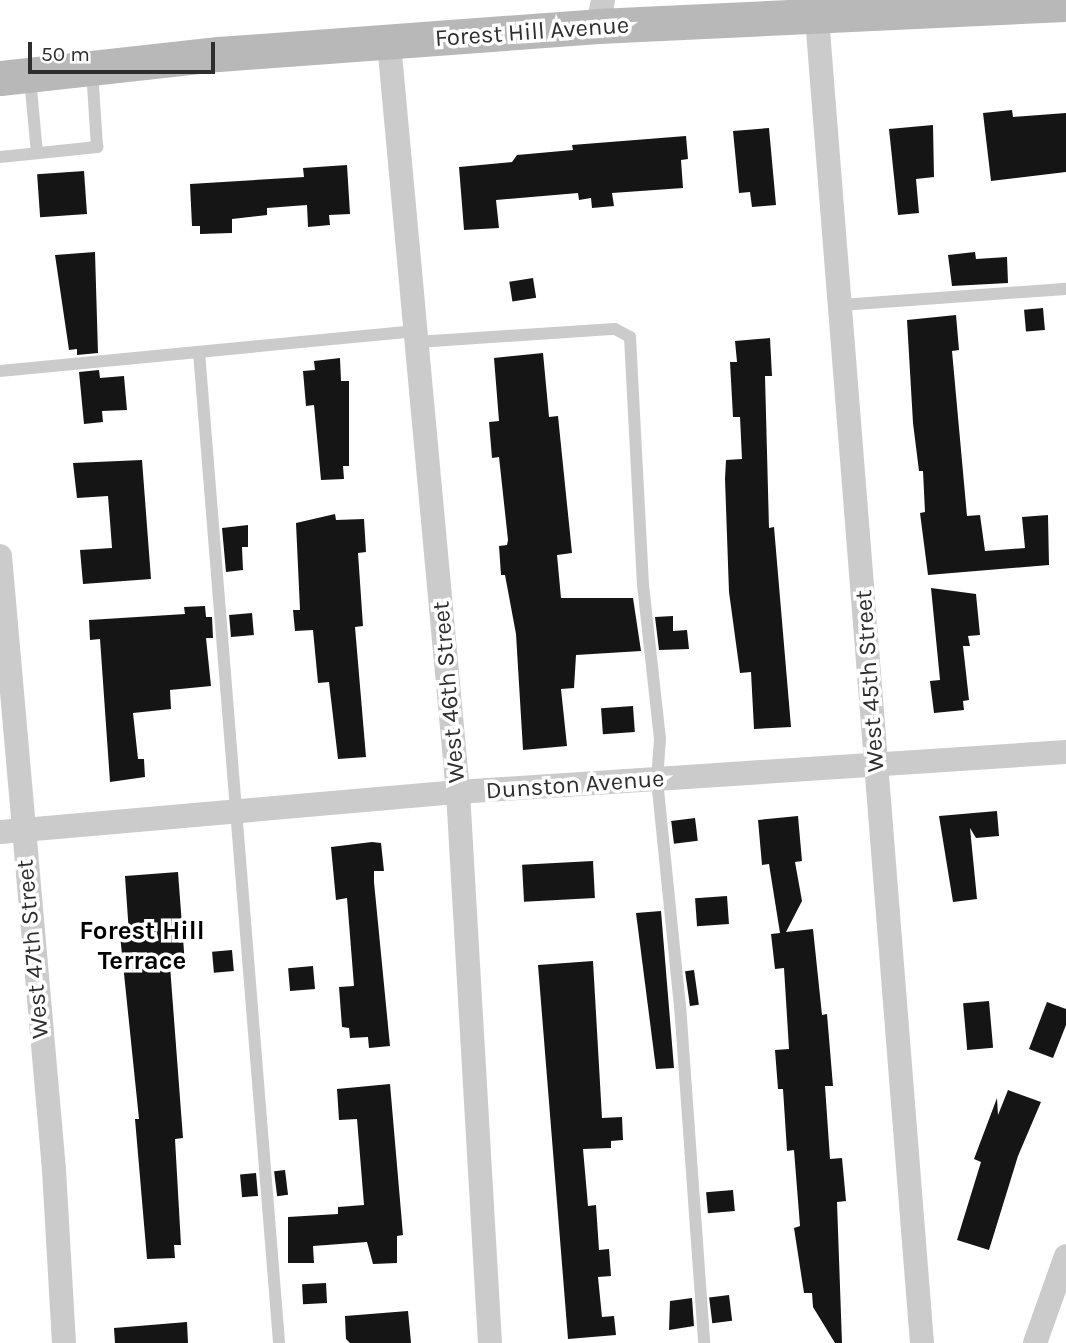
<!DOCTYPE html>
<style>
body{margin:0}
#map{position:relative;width:1066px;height:1343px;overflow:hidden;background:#fff;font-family:Karla,sans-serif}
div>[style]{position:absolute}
.building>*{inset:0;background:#151515;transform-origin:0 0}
.lane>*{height:12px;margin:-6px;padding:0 6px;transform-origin:6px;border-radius:6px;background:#cbcbcb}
.street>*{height:24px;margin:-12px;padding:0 12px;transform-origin:12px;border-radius:12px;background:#cbcbcb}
.secondary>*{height:35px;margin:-17.5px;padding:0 17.5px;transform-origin:17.5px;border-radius:17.5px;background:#b8b8b8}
span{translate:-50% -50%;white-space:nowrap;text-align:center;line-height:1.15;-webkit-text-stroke:7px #fff;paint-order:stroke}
.street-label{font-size:24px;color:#2e2e2e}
.neighbourhood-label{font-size:26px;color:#000;font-weight:700}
.scale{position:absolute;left:28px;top:42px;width:187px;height:32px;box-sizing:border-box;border:4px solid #2e2e2e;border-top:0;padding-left:9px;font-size:21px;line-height:24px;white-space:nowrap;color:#2e2e2e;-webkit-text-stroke:5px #fff;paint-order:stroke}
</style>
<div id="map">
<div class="building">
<div style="clip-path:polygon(1012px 110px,1013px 117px,1066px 113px,1066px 172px,991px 181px,983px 113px)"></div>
<div style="clip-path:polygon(933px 125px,934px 177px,916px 179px,919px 213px,898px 215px,889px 129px)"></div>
<div style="clip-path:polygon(769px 128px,776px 205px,752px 207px,750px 192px,739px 193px,733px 131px)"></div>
<div style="clip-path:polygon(686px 136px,688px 159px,681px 160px,683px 188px,612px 193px,614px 206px,592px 208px,591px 198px,579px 200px,578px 193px,496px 200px,499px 228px,464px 230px,459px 167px,512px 162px,517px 155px,573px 150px,572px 145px)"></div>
<div style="clip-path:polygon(347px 165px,350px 214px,329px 215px,330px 225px,308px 227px,307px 205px,267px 208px,267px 215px,232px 219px,232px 233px,200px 234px,200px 226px,192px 226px,190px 184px,304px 177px,303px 168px)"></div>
<div style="left:84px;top:171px;width:43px;height:47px;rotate:86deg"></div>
<div style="clip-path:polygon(95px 252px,98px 353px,77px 355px,77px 349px,69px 350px,55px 255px)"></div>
<div style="clip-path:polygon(975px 252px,976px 259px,1007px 257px,1008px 283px,952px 286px,948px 255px)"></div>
<div style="left:533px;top:278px;width:20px;height:24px;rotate:81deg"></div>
<div style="left:1043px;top:308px;width:22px;height:19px;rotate:85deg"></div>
<div style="clip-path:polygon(956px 315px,959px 350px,952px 351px,967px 516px,980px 515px,985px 551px,1025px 548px,1022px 517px,1048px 515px,1049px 565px,928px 575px,920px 513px,925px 512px,923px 471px,919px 471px,913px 423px,907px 320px)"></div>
<div style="clip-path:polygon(770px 338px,772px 376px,765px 376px,769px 528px,774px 527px,791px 727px,754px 729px,751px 672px,740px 673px,729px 592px,725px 479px,726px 460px,742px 459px,740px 417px,733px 417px,730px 362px,737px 362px,735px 341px)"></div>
<div style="clip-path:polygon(543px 353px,549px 417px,558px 416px,572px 553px,557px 555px,561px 598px,633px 598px,641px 651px,576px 655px,574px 688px,561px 689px,567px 746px,523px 750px,516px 634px,505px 575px,501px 575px,499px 546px,507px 545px,508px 540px,499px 457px,492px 458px,489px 422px,499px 421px,494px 358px)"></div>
<div style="clip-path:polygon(340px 358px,341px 381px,349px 381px,349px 466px,343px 466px,344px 479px,321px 480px,314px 405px,306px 406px,303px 371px,315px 370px,314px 361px)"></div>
<div style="clip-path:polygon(99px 370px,100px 378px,124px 376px,127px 410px,102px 411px,103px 422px,84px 424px,79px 372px)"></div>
<div style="clip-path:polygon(142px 460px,151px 579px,83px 584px,80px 550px,112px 548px,110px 521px,108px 496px,77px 498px,73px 463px)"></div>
<div style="clip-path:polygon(335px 514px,336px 520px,364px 519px,366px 552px,358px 553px,363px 626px,355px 627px,366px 757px,338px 759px,329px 682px,318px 683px,313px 630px,295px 631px,293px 610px,300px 610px,296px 523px)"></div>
<div style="clip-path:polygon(248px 525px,248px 547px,242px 547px,243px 570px,226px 572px,222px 528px)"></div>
<div style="clip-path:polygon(931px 588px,976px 594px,980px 635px,968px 636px,970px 646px,963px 646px,969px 700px,963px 701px,964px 710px,934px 713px,930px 681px,940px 680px)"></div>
<div style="clip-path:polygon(205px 606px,206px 617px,212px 617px,213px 638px,206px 638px,211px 686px,170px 690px,171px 709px,133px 713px,138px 759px,144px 759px,145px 777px,110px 782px,100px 639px,90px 640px,89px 620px,185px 614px,184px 607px)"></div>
<div style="left:252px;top:613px;width:22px;height:23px;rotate:85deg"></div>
<div style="clip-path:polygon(673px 616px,673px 631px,687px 630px,689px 649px,659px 650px,655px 617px)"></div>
<div style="left:633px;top:706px;width:26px;height:32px;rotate:86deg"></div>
<div style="clip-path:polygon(997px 811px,999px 836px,976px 838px,970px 828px,977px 899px,953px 902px,939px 816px)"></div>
<div style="clip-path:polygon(798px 816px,802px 861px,795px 862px,802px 901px,786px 932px,813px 929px,822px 1015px,827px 1014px,833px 1086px,825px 1086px,830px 1159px,842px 1158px,846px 1201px,837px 1202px,842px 1343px,835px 1343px,813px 1307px,812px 1293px,804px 1293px,794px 1228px,800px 1226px,794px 1150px,787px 1151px,783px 1089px,778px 1089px,775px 1050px,789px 1049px,784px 968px,775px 969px,771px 934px,780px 933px,769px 864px,762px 865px,758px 820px)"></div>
<div style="left:695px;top:818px;width:23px;height:24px;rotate:83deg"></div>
<div style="clip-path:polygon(372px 842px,381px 843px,384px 871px,374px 871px,374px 882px,390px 1046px,369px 1048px,368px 1037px,350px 1038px,349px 1028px,342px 1027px,339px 987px,354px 986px,347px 898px,336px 900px,331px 847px)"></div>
<div style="left:593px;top:861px;width:37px;height:71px;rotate:87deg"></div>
<div style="clip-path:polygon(178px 872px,185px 965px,170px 966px,183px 1138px,175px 1139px,181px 1245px,174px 1245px,175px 1258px,147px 1259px,135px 1119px,139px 1119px,120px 935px,129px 934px,125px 876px)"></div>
<div style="left:727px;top:896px;width:28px;height:32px;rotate:86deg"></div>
<div style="clip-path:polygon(661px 911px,674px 1068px,656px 1069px,636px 913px)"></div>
<div style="left:232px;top:950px;width:21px;height:20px;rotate:85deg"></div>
<div style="clip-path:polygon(593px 961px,602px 1118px,622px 1117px,623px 1140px,611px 1141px,611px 1148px,583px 1149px,588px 1206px,596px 1205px,599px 1250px,609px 1249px,611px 1276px,598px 1277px,602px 1317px,614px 1316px,616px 1335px,568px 1339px,538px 965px)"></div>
<div style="left:313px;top:966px;width:23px;height:25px;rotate:85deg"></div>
<div style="left:694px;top:970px;width:35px;height:9px;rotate:82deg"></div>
<div style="left:989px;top:1001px;width:47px;height:26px;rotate:85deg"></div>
<div style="clip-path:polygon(1047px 1002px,1066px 1009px,1066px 1025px,1053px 1058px,1029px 1049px)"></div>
<div style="clip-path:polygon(390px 1084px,403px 1235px,397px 1236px,397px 1263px,373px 1264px,367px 1242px,313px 1246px,314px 1263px,288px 1263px,288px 1217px,338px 1214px,338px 1207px,364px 1205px,357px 1119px,339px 1120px,337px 1089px)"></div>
<div style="clip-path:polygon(1008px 1090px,1041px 1102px,1018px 1156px,989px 1250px,957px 1240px,981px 1162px,974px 1159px,997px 1098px,998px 1115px)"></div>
<div style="left:285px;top:1170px;width:25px;height:11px;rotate:83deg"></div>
<div style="left:256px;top:1173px;width:23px;height:16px;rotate:85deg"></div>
<div style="left:733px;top:1190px;width:21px;height:27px;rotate:85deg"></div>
<div style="left:326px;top:1283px;width:20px;height:24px;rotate:87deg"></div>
<div style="left:729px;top:1295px;width:26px;height:20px;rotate:83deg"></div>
<div style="clip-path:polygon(692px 1298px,694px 1326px,669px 1330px,670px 1301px)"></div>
<div style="clip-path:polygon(408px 1311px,411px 1343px,350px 1343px,346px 1339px,345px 1316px)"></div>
<div style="clip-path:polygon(187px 1322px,188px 1343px,115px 1343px,114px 1328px)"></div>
</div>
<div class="lane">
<div style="left:30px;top:78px;width:75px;rotate:84.7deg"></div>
<div style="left:0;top:157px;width:98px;rotate:-5.9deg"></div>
<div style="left:97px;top:147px;width:77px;rotate:-93.7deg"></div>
<div style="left:841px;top:305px;width:226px;rotate:-4.1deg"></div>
<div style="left:417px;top:342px;width:198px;rotate:-3.8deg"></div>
<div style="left:615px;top:329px;width:17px;rotate:28deg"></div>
<div style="left:630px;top:337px;width:248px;rotate:87deg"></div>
<div style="left:643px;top:585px;width:155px;rotate:83.7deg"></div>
<div style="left:660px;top:739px;width:41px;rotate:94.2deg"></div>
<div style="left:657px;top:780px;width:226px;rotate:84.2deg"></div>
<div style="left:680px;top:1005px;width:339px;rotate:85.9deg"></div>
<div style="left:199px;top:352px;width:994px;rotate:85.38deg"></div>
<div style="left:0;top:371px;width:418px;rotate:-5.5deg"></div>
</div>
<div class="street">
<div style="left:817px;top:18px;width:1329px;rotate:85.47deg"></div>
<div style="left:598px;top:26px;width:26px;rotate:-79deg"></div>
<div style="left:389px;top:43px;width:752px;rotate:84.74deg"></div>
<div style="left:458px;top:792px;width:552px;rotate:86.68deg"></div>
<div style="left:0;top:556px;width:616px;rotate:84.97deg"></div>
<div style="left:54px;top:1170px;width:173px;rotate:86.7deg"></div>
<div style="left:0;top:832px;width:460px;rotate:-5deg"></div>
<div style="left:458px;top:792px;width:609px;rotate:-3.76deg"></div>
<div style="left:1035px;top:1343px;width:92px;rotate:-70.4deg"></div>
</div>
<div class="secondary">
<div style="left:0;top:78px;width:220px;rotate:-6.3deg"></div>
<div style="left:219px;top:54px;width:380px;rotate:-4.2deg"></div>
<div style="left:598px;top:26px;width:469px;rotate:-2.7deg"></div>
</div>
<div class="street-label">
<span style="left:532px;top:32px;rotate:-4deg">Forest Hill Avenue</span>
<span style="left:870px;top:681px;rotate:-94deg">West 45th Street</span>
<span style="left:449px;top:692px;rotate:-95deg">West 46th Street</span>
<span style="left:575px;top:785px;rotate:-4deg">Dunston Avenue</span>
<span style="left:33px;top:949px;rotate:-95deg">West 47th Street</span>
</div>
<div class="neighbourhood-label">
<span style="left:142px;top:946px">Forest Hill<br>Terrace</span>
</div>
<div class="scale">50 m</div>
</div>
